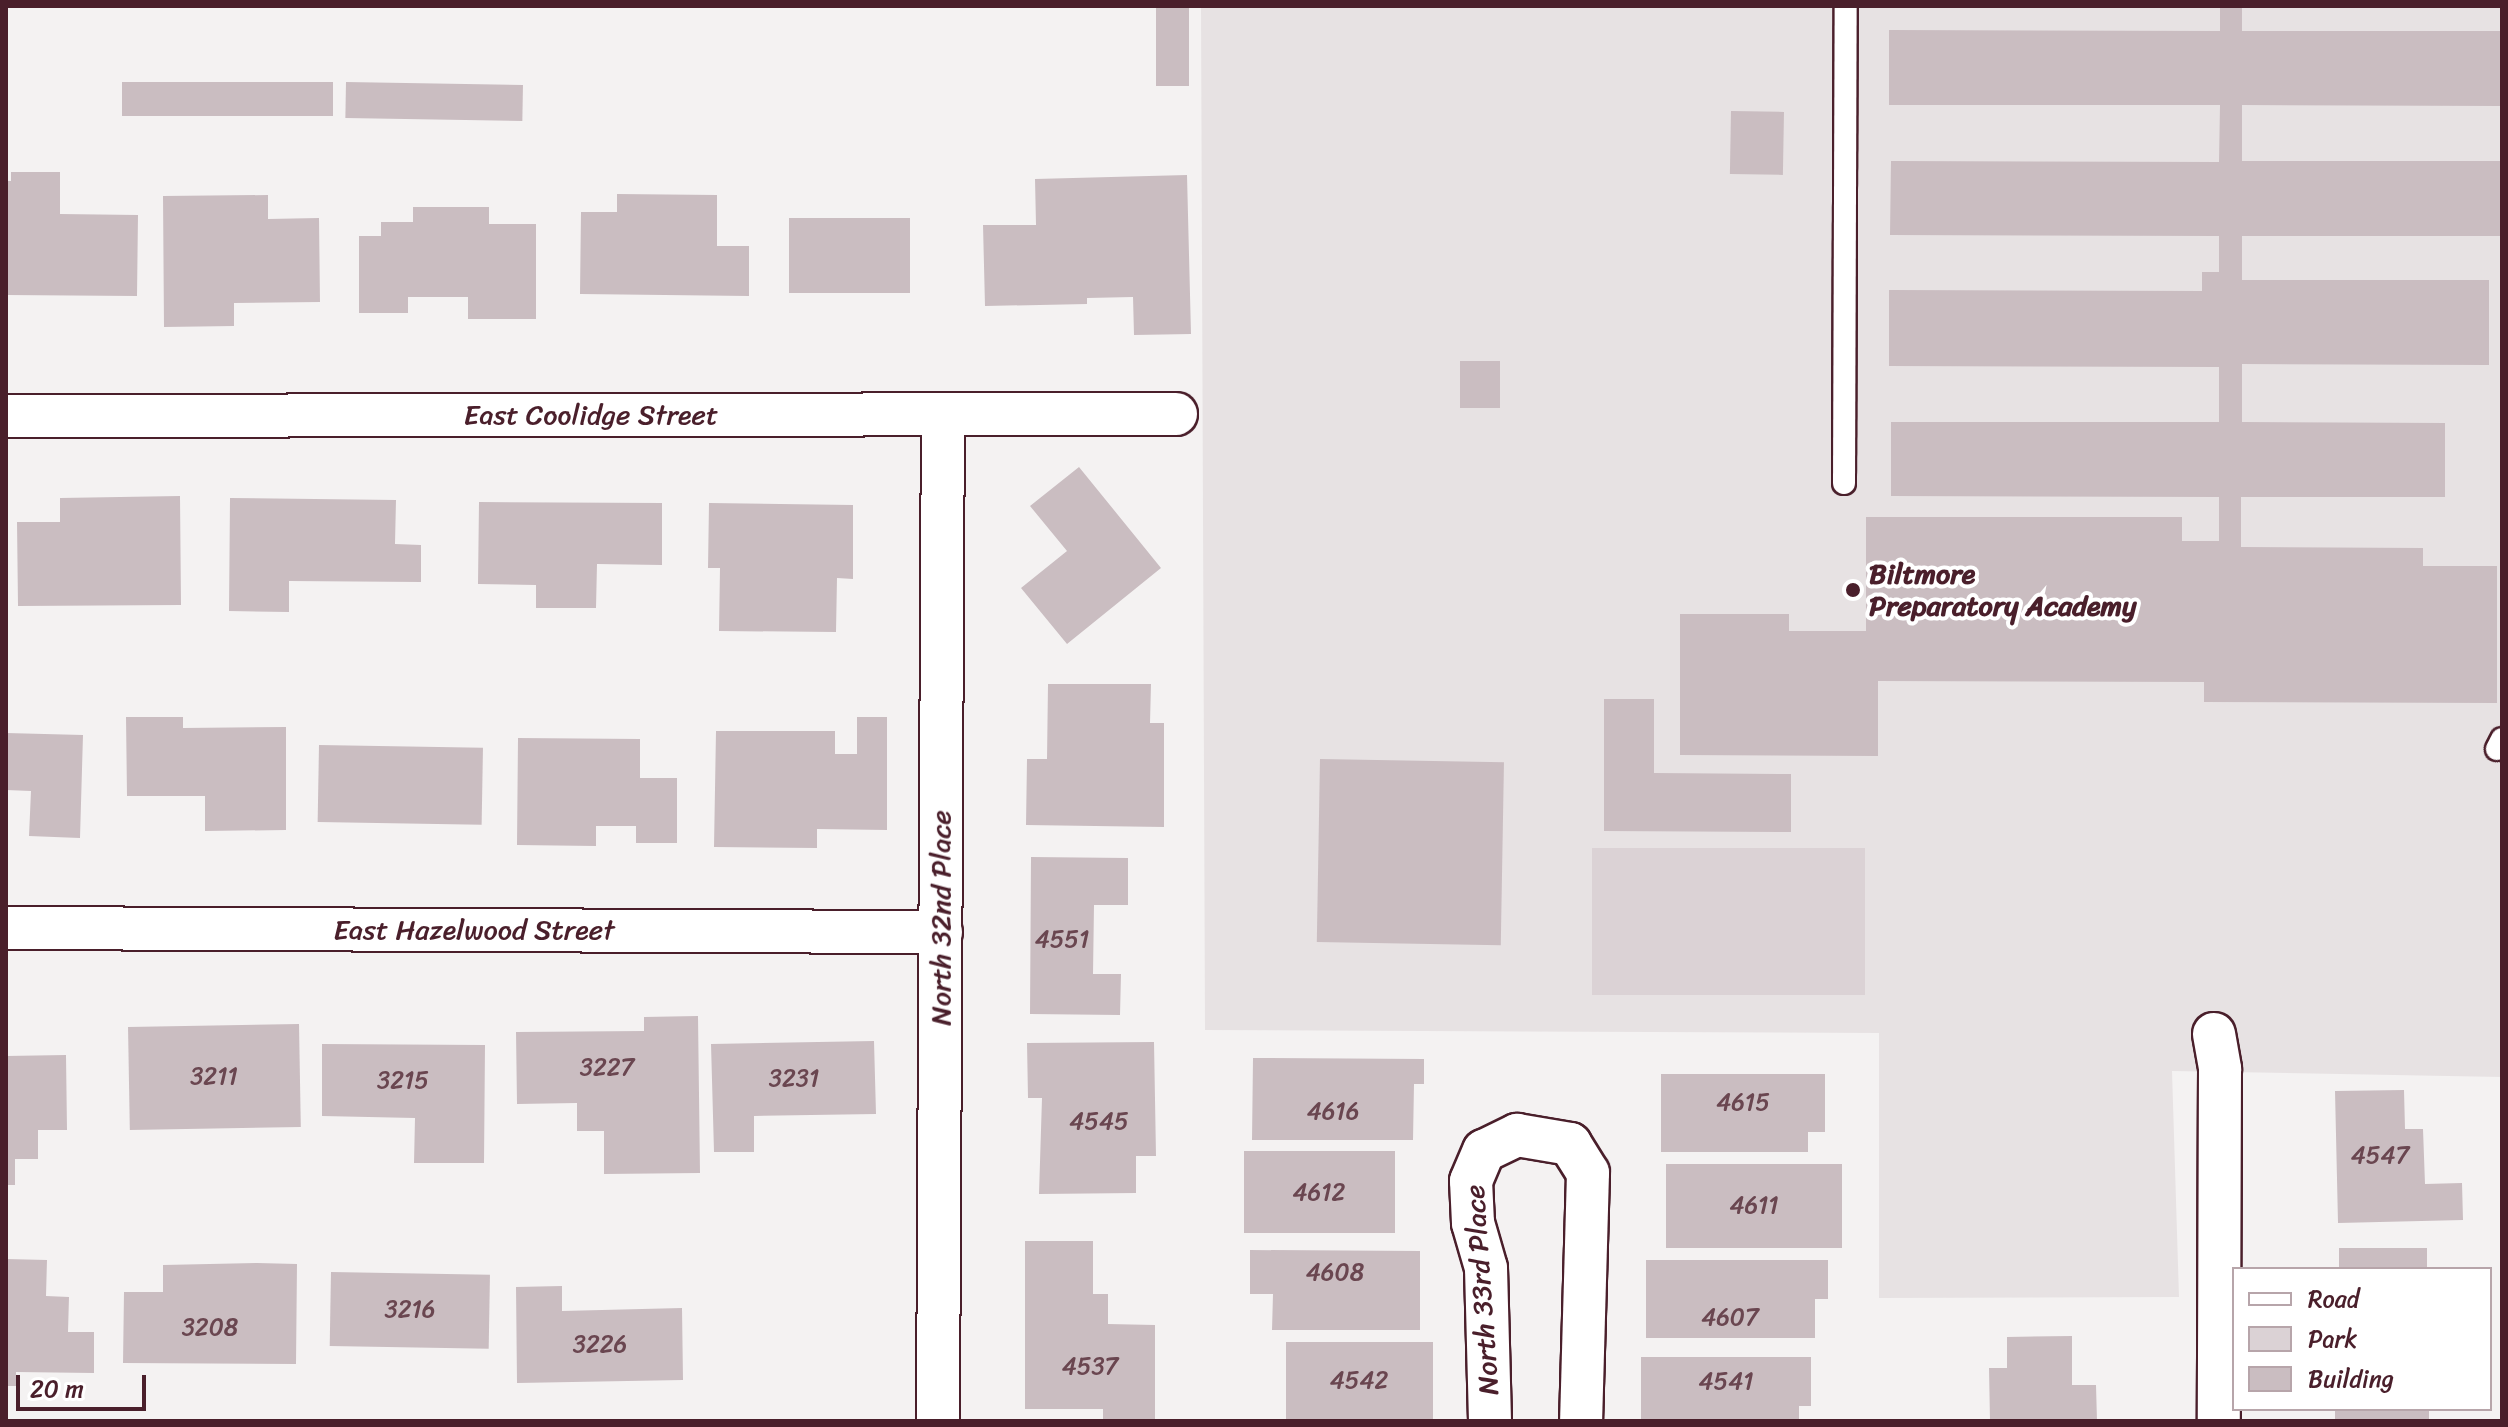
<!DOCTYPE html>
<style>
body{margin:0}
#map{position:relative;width:2508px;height:1427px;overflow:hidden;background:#f4f2f2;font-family:Sriracha,sans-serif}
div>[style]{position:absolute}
.built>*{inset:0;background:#e7e2e3}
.green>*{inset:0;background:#dbd2d5;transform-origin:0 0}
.building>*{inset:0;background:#cabdc1;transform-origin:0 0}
.roads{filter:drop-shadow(2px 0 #4a1f2b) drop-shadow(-2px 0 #4a1f2b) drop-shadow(0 2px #4a1f2b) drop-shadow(0 -2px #4a1f2b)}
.lane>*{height:22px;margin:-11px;padding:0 11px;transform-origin:11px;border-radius:11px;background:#fff}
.street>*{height:42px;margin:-21px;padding:0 21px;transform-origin:21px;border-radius:21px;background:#fff}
.dots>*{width:22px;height:22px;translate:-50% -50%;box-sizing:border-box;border:4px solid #fff;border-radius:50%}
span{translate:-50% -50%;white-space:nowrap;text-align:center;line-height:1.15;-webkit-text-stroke:8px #fff;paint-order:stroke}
.number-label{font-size:24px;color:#6a4650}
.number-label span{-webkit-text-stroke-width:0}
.street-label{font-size:28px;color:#4a1f2b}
.poi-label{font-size:28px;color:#4a1f2b;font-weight:700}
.left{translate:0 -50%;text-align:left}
.frame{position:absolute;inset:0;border:8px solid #4a1f2b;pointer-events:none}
.legend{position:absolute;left:2232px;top:1267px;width:260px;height:144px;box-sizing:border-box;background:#fff;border:2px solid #b7a5aa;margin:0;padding:10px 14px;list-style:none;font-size:24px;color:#4a1f2b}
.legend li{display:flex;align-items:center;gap:16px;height:40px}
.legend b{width:40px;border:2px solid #b7a5aa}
.scale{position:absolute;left:16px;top:1375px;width:130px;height:36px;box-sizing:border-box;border:4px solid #4a1f2b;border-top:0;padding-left:10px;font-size:24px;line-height:28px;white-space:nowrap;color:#4a1f2b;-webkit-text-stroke:6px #fff;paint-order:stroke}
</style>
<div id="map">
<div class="built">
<div style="clip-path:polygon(1201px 6px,2502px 6px,2502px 1077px,2172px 1071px,2179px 1297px,1879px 1298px,1879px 1033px,1205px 1030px)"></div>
</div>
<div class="green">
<div style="left:1592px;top:848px;width:273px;height:147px"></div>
</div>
<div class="building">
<div style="left:1156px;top:6px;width:33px;height:80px"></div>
<div style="clip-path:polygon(2220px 6px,2242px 6px,2242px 31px,2502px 31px,2502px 106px,2242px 105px,2242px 161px,2502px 161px,2502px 236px,2242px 236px,2242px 280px,2489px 280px,2489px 365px,2242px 364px,2242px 422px,2445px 423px,2445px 497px,2241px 497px,2241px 547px,2423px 548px,2423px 566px,2497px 566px,2497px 703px,2204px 702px,2204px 682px,1878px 681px,1878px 756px,1680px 755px,1680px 614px,1789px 614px,1789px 631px,1866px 631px,1866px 517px,2182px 517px,2182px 541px,2219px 541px,2219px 497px,1891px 496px,1891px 422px,2219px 422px,2219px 367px,1889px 366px,1889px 290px,2202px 291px,2202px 272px,2219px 272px,2219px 236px,1890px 235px,1891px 161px,2219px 162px,2220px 105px,1889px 105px,1889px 30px,2220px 31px)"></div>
<div style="left:333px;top:82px;width:34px;height:211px;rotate:90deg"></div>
<div style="left:346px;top:82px;width:177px;height:36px;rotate:1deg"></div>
<div style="left:1731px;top:111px;width:53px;height:63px;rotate:1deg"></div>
<div style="clip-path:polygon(11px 172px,60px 172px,60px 214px,138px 215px,137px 296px,6px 295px,6px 181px,11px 181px)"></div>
<div style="clip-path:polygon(1187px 175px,1191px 334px,1134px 335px,1133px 297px,1087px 298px,1087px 304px,985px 306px,983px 225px,1036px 225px,1035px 179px)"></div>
<div style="clip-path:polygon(617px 194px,717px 195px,717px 246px,749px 246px,749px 296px,580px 294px,581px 212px,617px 212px)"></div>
<div style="clip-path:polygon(268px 195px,268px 219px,319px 218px,320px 302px,234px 303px,234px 326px,164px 327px,163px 196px)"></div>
<div style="clip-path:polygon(413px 207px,489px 207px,489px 224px,536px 224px,536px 319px,468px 319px,468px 297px,408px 297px,408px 313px,359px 313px,359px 236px,381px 236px,381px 222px,413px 222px)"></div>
<div style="left:789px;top:218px;width:121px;height:75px"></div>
<div style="left:1460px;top:361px;width:40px;height:47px"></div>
<div style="clip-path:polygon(1079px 467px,1161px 568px,1067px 644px,1021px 588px,1067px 551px,1030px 506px)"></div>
<div style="clip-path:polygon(180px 496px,181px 605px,18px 606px,17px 522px,60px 522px,60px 498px)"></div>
<div style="clip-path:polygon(230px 498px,396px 500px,395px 544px,421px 545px,421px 582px,289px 581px,289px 612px,229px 611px)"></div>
<div style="clip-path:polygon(479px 502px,662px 503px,662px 565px,597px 564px,596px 608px,536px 608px,536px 585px,478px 584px)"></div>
<div style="clip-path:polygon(709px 503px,853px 505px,853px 579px,837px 578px,836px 632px,719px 631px,720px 568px,708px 568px)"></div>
<div style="clip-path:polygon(1048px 684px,1151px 684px,1150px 723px,1164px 723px,1164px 827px,1026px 825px,1027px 759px,1047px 759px)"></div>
<div style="clip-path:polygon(1604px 699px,1654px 699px,1654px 773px,1791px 774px,1791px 832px,1604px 831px)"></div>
<div style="clip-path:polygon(126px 717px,183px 717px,183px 728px,286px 727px,286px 830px,205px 831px,205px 796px,127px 796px)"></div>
<div style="clip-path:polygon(857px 717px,887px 717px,887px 830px,817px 829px,817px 848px,714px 847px,716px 731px,835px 731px,835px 754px,857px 754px)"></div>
<div style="clip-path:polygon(6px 733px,83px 735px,80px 838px,29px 836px,31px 791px,6px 790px)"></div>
<div style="clip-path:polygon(518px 738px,640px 739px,640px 778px,677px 778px,677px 843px,636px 843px,636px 826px,596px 826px,596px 846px,517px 845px)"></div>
<div style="left:319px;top:745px;width:164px;height:77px;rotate:1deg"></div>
<div style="left:1320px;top:759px;width:184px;height:183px;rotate:1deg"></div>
<div style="clip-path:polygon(1031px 857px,1128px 858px,1128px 905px,1094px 905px,1093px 974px,1121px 974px,1120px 1015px,1030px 1014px)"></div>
<div style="clip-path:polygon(698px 1016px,700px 1173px,604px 1174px,604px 1131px,577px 1131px,577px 1103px,517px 1104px,516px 1032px,644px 1031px,644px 1017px)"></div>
<div style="left:299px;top:1024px;width:103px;height:171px;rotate:89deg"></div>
<div style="clip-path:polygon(874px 1041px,876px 1114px,754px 1116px,754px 1152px,714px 1152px,711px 1044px)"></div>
<div style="clip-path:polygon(1154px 1042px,1156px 1156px,1136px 1156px,1136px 1193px,1039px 1194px,1042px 1098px,1028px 1098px,1027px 1043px)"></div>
<div style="clip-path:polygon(322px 1044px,485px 1045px,484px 1163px,414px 1163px,415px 1118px,322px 1116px)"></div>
<div style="clip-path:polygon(66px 1055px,67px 1130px,38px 1130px,38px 1159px,15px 1159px,15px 1185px,6px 1185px,6px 1056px)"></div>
<div style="clip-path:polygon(1253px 1058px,1424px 1059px,1424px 1084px,1414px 1084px,1413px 1140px,1252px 1140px)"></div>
<div style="clip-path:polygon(1661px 1074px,1825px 1074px,1825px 1132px,1808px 1132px,1808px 1152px,1661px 1152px)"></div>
<div style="clip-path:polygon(2404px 1090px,2405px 1129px,2423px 1129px,2425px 1184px,2462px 1183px,2463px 1220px,2338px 1223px,2335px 1091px)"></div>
<div style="left:1244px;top:1151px;width:151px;height:82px"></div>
<div style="left:1666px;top:1164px;width:176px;height:84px"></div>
<div style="clip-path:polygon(1025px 1241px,1093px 1241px,1093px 1294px,1108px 1294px,1108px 1324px,1155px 1325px,1155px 1421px,1103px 1421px,1103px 1409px,1025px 1409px)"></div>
<div style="left:2339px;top:1248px;width:88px;height:21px"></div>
<div style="clip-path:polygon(1250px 1250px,1420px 1251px,1420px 1330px,1272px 1330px,1273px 1294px,1250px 1294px)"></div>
<div style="clip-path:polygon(6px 1259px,47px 1260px,46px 1296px,69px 1297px,68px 1332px,94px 1332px,94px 1373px,16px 1372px,16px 1386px,6px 1386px)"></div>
<div style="clip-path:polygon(1646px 1260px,1828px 1260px,1828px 1299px,1815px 1299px,1815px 1338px,1646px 1338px)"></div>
<div style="clip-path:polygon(257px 1263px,297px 1264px,296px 1364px,123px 1363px,124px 1292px,163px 1292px,163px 1265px)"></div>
<div style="left:331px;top:1272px;width:159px;height:74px;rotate:1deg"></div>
<div style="clip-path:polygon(562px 1286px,562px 1311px,682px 1308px,683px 1380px,517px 1383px,516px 1287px)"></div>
<div style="clip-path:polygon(2072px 1336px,2072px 1385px,2096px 1385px,2097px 1421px,1990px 1421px,1989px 1368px,2007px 1368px,2007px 1337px)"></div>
<div style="left:1286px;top:1342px;width:147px;height:78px"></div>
<div style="clip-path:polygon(1641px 1357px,1811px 1357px,1811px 1406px,1799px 1406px,1799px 1421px,1641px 1421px)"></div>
<div style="left:2335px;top:1409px;width:94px;height:12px"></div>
</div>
<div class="roads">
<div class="lane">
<div style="left:1844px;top:483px;width:477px;rotate:-89.8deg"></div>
<div style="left:2497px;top:749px;width:11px;rotate:-63deg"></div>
</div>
<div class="street">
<div style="left:6px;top:416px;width:1170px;rotate:-0.1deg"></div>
<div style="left:6px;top:928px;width:935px;rotate:0.25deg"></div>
<div style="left:2214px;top:1034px;width:36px;rotate:80deg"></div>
<div style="left:2220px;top:1069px;width:352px;rotate:90.2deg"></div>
<div style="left:938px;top:1421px;width:1006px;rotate:-89.72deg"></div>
<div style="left:1490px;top:1421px;width:153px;rotate:-91.5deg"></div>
<div style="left:1486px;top:1268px;width:47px;rotate:-106.1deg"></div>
<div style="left:1473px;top:1223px;width:42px;rotate:-92.7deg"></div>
<div style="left:1471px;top:1181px;width:33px;rotate:-67deg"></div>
<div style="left:1484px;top:1151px;width:37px;rotate:-26deg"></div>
<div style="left:1517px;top:1135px;width:54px;rotate:9.6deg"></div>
<div style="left:1570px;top:1144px;width:34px;rotate:58deg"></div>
<div style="left:1588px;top:1173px;width:248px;rotate:91.6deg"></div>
</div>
</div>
<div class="dots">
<div style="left:1853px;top:590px;background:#4a1f2b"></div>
</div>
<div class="number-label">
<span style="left:1062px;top:940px">4551</span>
<span style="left:607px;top:1068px">3227</span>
<span style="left:214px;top:1077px">3211</span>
<span style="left:794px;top:1079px">3231</span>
<span style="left:403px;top:1081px">3215</span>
<span style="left:1743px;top:1103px">4615</span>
<span style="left:1333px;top:1112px">4616</span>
<span style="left:1099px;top:1122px">4545</span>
<span style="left:2380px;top:1156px">4547</span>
<span style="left:1319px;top:1193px">4612</span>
<span style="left:1754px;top:1206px">4611</span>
<span style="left:1335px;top:1273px">4608</span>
<span style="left:410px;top:1310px">3216</span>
<span style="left:1730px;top:1318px">4607</span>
<span style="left:210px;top:1328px">3208</span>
<span style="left:600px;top:1345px">3226</span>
<span style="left:1090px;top:1367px">4537</span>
<span style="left:1359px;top:1381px">4542</span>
<span style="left:1726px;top:1382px">4541</span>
</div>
<div class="street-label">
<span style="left:591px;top:415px">East Coolidge Street</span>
<span style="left:941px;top:918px;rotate:-90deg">North 32nd Place</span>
<span style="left:474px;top:930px">East Hazelwood Street</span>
<span style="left:1482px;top:1290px;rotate:-94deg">North 33rd Place</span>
</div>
<div class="poi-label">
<span class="left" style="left:1869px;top:590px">Biltmore<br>Preparatory Academy</span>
</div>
<div class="frame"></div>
<ul class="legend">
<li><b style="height:10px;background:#fff"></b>Road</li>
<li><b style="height:22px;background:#dbd2d5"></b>Park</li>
<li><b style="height:22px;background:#cabdc1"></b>Building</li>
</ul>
<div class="scale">20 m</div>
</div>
